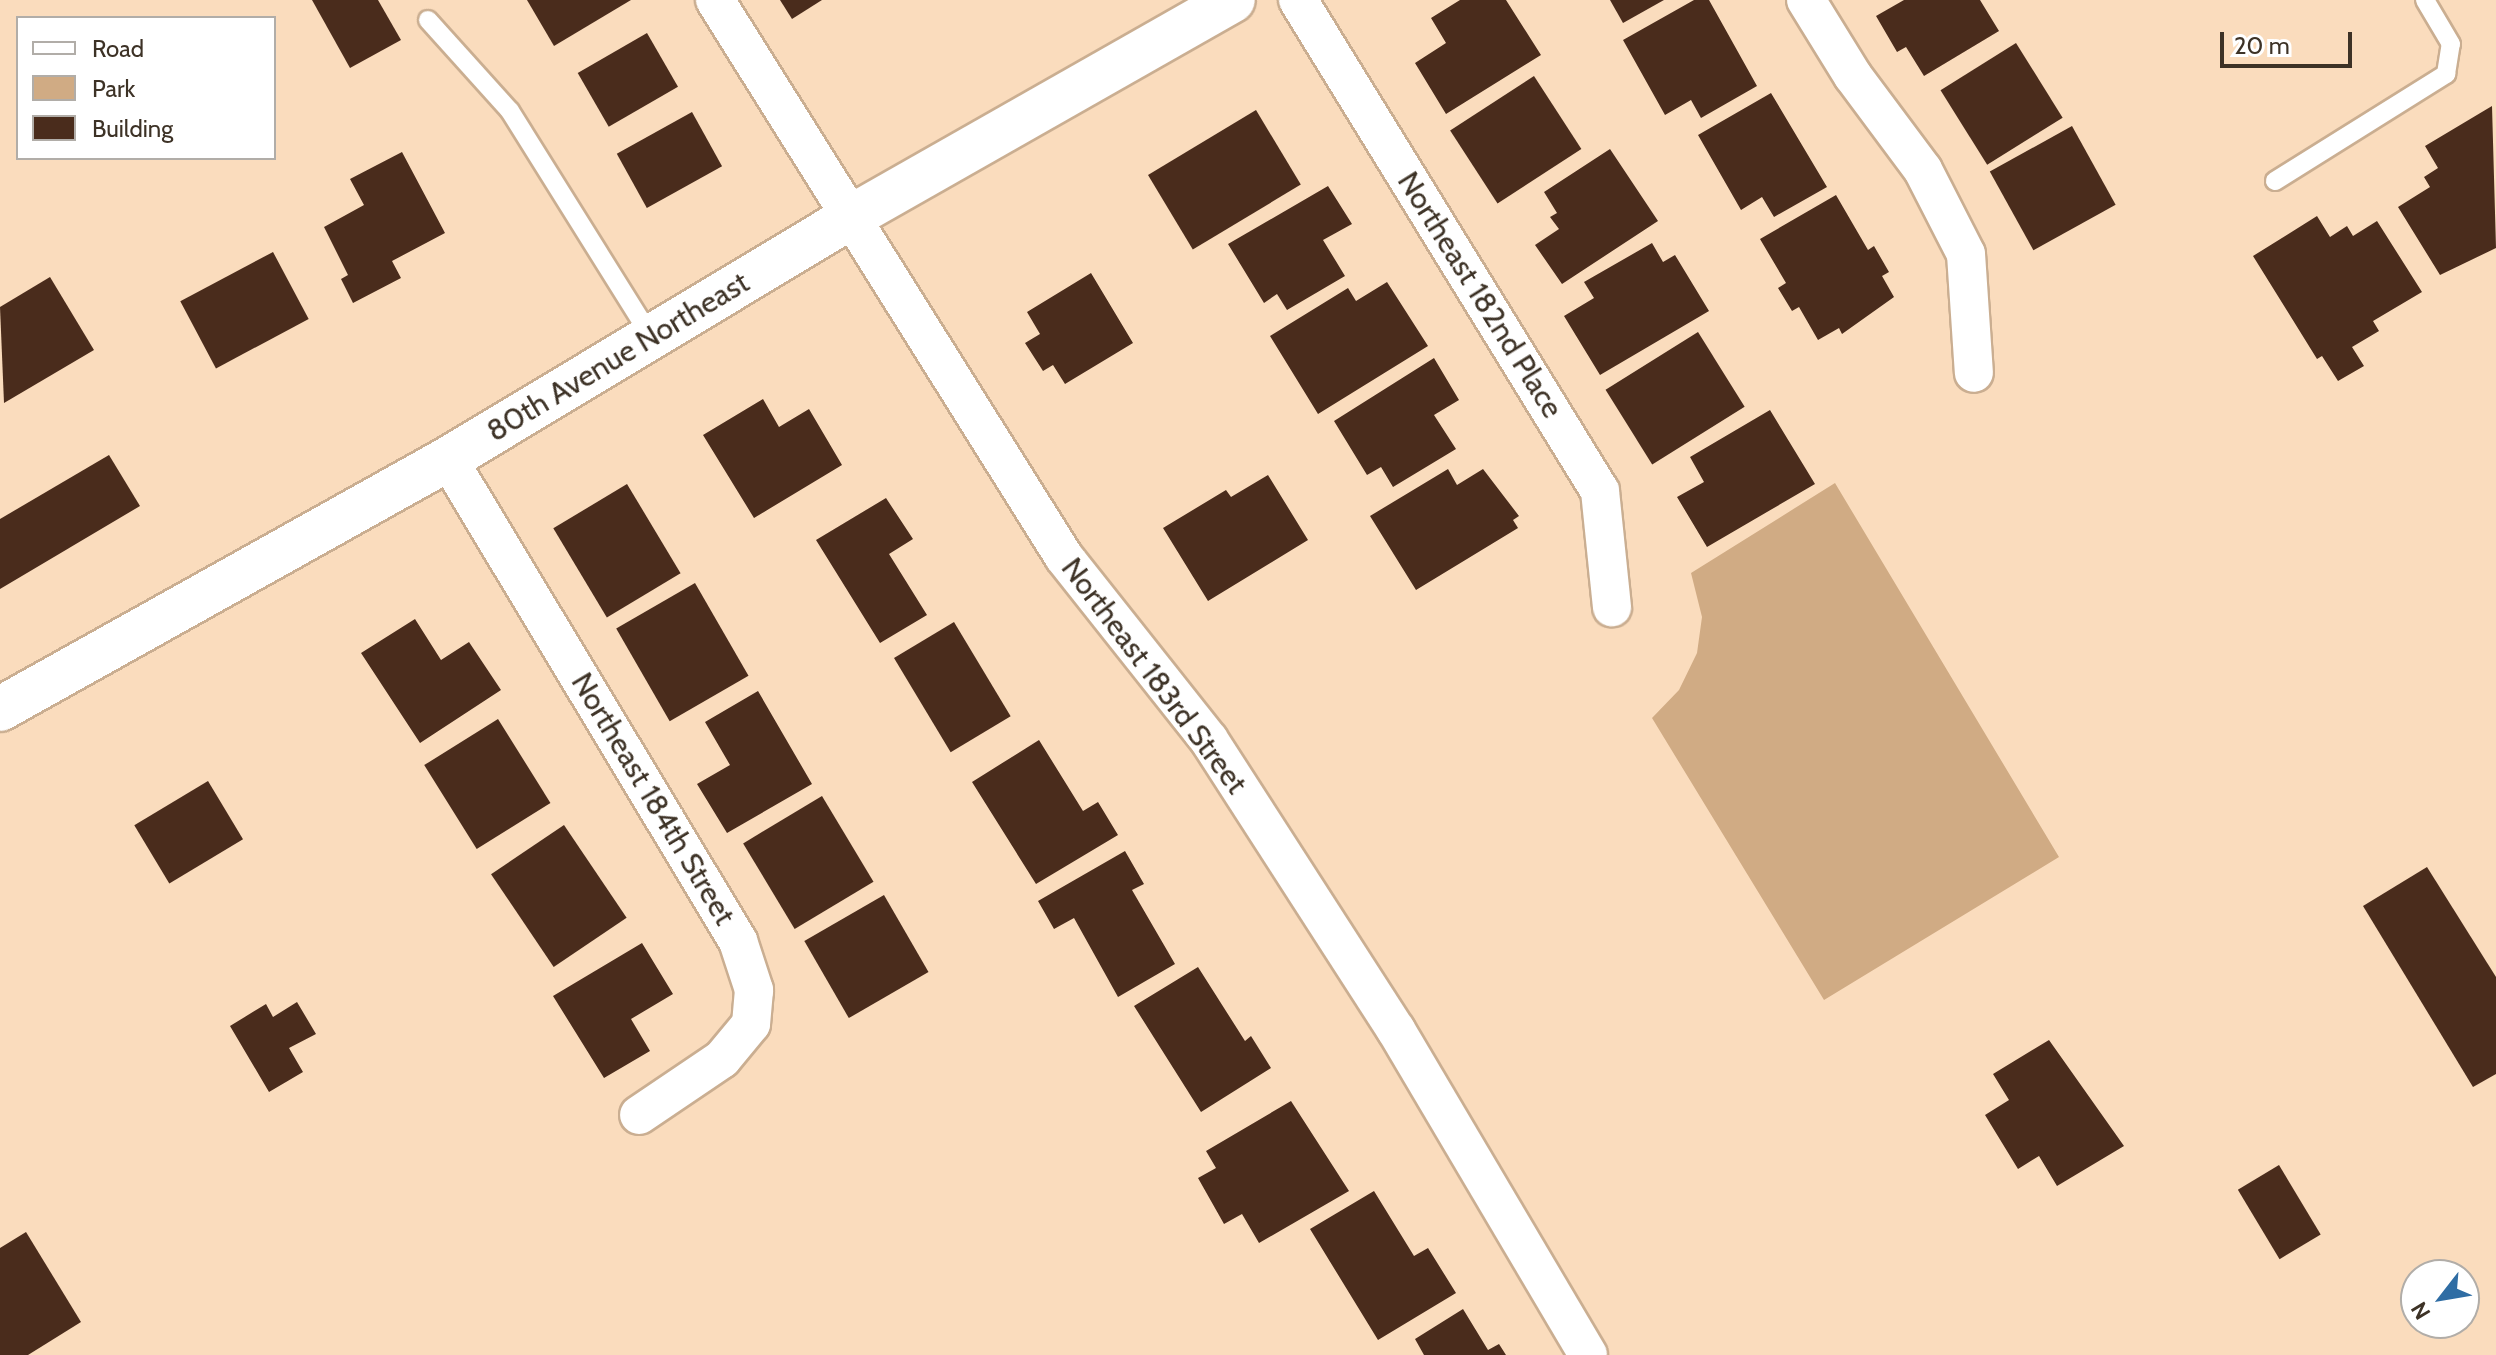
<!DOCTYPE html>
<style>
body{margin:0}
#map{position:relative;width:2496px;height:1355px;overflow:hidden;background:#fadcbd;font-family:Cabin,sans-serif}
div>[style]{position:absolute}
.green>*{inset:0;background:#d0ab84}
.building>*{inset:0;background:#4a2c1c;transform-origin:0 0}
.roads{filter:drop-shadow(2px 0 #caae91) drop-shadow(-2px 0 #caae91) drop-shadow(0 2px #caae91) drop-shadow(0 -2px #caae91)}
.lane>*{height:18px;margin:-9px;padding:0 9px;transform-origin:9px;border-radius:9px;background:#fff}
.street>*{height:38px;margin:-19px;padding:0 19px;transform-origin:19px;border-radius:19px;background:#fff}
.secondary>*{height:44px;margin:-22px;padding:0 22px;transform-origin:22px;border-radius:22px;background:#fff}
span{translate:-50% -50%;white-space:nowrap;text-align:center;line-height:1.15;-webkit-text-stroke:8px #fff;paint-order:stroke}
.street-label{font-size:30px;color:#3d3226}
.legend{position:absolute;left:16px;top:16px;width:260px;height:144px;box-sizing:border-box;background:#fff;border:2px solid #b1ada8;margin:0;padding:10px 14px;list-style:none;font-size:24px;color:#3d3226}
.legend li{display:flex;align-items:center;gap:16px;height:40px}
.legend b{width:40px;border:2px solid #b1ada8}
.north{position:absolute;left:2400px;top:1259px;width:80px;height:80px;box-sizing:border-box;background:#fff;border:2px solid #b1ada8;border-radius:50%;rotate:239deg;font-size:22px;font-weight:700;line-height:32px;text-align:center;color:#3d3226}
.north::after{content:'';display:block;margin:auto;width:28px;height:36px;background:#2f6da4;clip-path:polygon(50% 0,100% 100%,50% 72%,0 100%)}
.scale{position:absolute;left:2220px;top:32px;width:132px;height:36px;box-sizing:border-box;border:4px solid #3d3226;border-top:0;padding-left:10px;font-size:24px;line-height:28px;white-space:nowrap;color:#3d3226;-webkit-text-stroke:6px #fff;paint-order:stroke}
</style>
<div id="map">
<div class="green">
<div style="clip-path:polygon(1835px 483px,2059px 857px,1824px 1000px,1652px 718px,1679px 690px,1697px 653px,1702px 617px,1691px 573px)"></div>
</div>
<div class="building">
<div style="clip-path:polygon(312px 0,378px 0,401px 40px,350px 68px)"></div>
<div style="clip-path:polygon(527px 0,631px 0,554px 46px)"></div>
<div style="clip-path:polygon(780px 0,822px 0,792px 19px)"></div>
<div style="clip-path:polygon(1460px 0,1506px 0,1541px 55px,1446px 114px,1415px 63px,1446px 43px,1431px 18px)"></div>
<div style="clip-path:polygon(1610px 0,1664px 0,1623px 23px)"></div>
<div style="clip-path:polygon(1694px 0,1709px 0,1757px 86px,1701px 118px,1691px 100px,1665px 115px,1623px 40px)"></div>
<div style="clip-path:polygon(1904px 0,1980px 0,1999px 31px,1924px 76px,1906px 47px,1897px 52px,1876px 16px)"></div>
<div style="left:647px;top:33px;width:62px;height:80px;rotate:60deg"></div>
<div style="left:2016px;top:43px;width:88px;height:89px;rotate:58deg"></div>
<div style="left:1534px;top:76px;width:87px;height:100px;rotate:57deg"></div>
<div style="clip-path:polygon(1771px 93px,1827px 187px,1774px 217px,1762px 197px,1741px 210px,1698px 135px)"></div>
<div style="clip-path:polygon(2492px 106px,2496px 248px,2440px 275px,2398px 207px,2430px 187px,2424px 177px,2438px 168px,2425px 146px)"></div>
<div style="left:1256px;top:110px;width:87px;height:126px;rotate:59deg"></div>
<div style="left:692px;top:112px;width:62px;height:86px;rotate:61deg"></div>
<div style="left:2072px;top:126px;width:90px;height:94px;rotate:61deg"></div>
<div style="clip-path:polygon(1610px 149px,1658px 221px,1562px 284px,1535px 245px,1559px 229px,1550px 217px,1557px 213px,1544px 192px)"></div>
<div style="clip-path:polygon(402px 152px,445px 233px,392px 261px,401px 278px,353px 303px,341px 279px,348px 275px,324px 227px,364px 205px,350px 179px)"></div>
<div style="clip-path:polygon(1328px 186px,1352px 224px,1323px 240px,1345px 276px,1287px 310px,1277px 294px,1264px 303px,1228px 244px)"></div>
<div style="clip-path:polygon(1836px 195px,1868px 250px,1874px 246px,1889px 272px,1882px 276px,1894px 297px,1842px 334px,1839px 328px,1818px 340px,1799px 307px,1792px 311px,1778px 288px,1786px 283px,1760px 239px)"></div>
<div style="clip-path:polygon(2317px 216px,2330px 237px,2347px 226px,2353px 236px,2377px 221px,2422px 292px,2373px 321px,2379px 331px,2352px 347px,2364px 366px,2338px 381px,2322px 356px,2317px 359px,2253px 256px)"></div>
<div style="clip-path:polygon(1652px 243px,1663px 262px,1675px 255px,1709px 311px,1600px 375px,1564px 316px,1594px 298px,1584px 282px)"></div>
<div style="left:273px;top:252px;width:76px;height:105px;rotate:62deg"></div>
<div style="clip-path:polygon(1091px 273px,1133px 343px,1065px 384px,1053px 365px,1043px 371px,1025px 343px,1040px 334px,1027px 312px)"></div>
<div style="clip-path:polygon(50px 277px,94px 350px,4px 403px,0 307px)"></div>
<div style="clip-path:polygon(1387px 282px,1428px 346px,1318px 414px,1270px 336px,1348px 288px,1356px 301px)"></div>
<div style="left:1698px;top:332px;width:88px;height:109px;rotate:58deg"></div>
<div style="clip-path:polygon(1434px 358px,1459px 400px,1434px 415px,1456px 449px,1393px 487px,1381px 467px,1367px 475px,1334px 421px)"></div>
<div style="clip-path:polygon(763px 399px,779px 427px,809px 409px,842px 465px,754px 518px,703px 435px)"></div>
<div style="clip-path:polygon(1770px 410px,1815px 484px,1707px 547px,1677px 497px,1704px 482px,1690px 457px)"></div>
<div style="clip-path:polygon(109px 455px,140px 506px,0 589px,0 519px)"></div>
<div style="clip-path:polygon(1448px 469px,1457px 485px,1483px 469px,1519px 516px,1513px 520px,1518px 528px,1416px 590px,1370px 516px)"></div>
<div style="clip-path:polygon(1268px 475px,1308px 540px,1208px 601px,1163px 528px,1226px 490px,1231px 497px)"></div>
<div style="left:627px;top:484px;width:104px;height:86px;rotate:59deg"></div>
<div style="clip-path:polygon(886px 498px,913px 539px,889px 554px,927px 615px,880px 643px,816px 540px)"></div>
<div style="left:695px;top:583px;width:107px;height:91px;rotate:60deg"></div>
<div style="clip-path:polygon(415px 619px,441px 660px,469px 642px,501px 690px,420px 743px,361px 653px)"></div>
<div style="left:954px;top:622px;width:110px;height:70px;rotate:59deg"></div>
<div style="clip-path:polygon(758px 691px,812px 784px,727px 833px,697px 784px,730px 765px,705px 722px)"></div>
<div style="left:498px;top:719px;width:99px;height:87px;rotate:58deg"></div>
<div style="clip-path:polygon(1039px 740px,1083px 811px,1098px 802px,1118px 835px,1036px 884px,972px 782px)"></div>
<div style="left:208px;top:781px;width:68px;height:86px;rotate:59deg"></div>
<div style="left:822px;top:796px;width:100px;height:92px;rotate:59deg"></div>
<div style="left:564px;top:825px;width:112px;height:88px;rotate:56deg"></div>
<div style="clip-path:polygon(1125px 851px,1144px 884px,1132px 890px,1175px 964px,1118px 997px,1074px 918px,1054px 929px,1038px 901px)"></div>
<div style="clip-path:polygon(2427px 867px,2496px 977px,2496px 1074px,2473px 1087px,2363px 906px)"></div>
<div style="left:884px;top:895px;width:89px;height:92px;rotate:60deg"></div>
<div style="clip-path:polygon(642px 943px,673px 994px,631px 1019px,650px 1051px,604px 1078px,553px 996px)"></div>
<div style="clip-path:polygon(1198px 967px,1245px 1041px,1251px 1036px,1271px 1068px,1201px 1112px,1134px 1006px)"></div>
<div style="clip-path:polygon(297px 1002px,316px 1034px,289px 1048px,303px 1072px,269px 1092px,230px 1026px,266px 1004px,273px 1017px)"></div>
<div style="clip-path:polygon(2049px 1040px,2124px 1146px,2057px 1186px,2039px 1156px,2018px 1169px,1985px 1115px,2009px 1100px,1993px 1074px)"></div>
<div style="clip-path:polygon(1291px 1101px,1349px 1191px,1259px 1243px,1242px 1214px,1224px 1224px,1198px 1178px,1216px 1168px,1206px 1151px)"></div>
<div style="left:2279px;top:1165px;width:81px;height:48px;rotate:59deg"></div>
<div style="clip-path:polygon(1374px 1191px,1414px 1256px,1428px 1248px,1456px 1293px,1378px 1340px,1310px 1229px)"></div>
<div style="clip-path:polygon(26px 1232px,81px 1322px,28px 1355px,0 1355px,0 1248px)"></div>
<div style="clip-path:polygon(1463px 1309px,1488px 1350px,1499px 1344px,1506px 1355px,1424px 1355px,1415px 1339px)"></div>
</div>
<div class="roads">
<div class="lane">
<div style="left:428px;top:20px;width:122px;rotate:48deg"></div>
<div style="left:510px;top:111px;width:266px;rotate:58deg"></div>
<div style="left:2275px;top:181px;width:202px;rotate:-32deg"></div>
<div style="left:2446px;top:74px;width:30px;rotate:-81deg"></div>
<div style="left:2451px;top:44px;width:51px;rotate:-120.6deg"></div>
</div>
<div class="street">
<div style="left:715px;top:0;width:657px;rotate:57.93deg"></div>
<div style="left:1064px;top:557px;width:233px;rotate:51.6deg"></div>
<div style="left:1209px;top:740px;width:345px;rotate:57.2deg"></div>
<div style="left:1396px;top:1030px;width:377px;rotate:59.4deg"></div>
<div style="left:1298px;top:0;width:576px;rotate:58.41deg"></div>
<div style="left:1600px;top:491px;width:117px;rotate:84.1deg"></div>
<div style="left:1806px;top:0;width:89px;rotate:58.3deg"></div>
<div style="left:1853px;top:76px;width:117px;rotate:53.3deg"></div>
<div style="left:1923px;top:170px;width:94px;rotate:62.9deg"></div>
<div style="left:1966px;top:254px;width:119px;rotate:86.2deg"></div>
<div style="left:448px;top:459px;width:563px;rotate:58.97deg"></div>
<div style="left:738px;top:941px;width:52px;rotate:71.9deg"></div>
<div style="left:754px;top:990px;width:34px;rotate:95deg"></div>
<div style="left:751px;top:1024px;width:45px;rotate:129.6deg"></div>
<div style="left:722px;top:1059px;width:100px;rotate:146deg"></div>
</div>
<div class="secondary">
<div style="left:0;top:709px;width:513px;rotate:-29.16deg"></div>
<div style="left:448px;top:459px;width:470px;rotate:-31deg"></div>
<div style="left:851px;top:217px;width:439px;rotate:-29.6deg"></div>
</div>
</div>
<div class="street-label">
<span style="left:1480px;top:295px;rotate:58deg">Northeast 182nd Place</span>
<span style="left:618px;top:357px;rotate:-31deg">80th Avenue Northeast</span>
<span style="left:1154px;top:676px;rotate:53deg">Northeast 183rd Street</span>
<span style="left:653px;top:799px;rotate:59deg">Northeast 184th Street</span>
</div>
<ul class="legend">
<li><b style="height:10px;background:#fff"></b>Road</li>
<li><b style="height:22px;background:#d0ab84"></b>Park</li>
<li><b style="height:22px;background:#4a2c1c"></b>Building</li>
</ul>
<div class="north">N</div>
<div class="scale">20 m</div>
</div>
